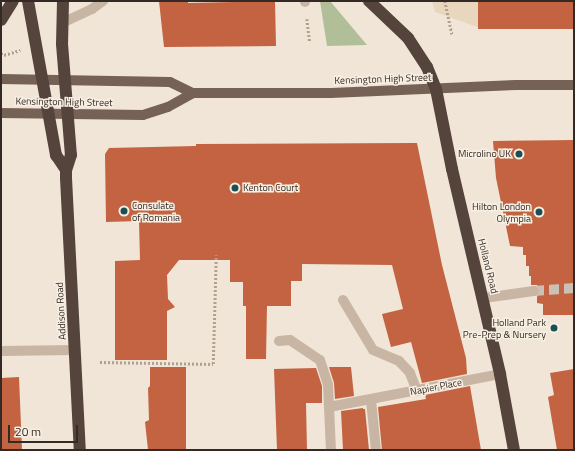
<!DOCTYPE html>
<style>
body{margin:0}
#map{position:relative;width:575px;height:451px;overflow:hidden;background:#f0e5d7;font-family:"Titillium Web",sans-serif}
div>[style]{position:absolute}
.green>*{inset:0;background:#b1bf98}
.plaza>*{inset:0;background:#e8d6be}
.building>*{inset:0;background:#c46341;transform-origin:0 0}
.minor-tunnel>*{height:10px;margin-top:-5px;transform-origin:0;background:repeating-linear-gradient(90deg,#cac0b3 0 10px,transparent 0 15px)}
.path>*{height:2.5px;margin-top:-1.25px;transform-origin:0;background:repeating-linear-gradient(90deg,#b39f8e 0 2px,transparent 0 4px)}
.minor>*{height:10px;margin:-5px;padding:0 5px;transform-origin:5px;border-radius:5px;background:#c8b5a4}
.major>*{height:10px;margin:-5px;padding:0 5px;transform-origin:5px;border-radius:5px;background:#756156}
.highway>*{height:12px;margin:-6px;padding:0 6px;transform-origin:6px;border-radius:6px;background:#54443c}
.dots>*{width:11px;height:11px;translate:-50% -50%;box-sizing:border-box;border:2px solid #f8efe3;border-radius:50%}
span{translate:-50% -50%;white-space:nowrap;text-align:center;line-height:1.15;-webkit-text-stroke:3px #f8efe3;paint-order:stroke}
.street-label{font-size:10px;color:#332a25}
.poi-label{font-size:10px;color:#332a25}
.right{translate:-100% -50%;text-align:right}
.left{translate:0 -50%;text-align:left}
.frame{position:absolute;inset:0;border:2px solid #332a25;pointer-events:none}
.scale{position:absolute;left:8px;top:425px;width:70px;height:18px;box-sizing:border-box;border:2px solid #332a25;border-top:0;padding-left:5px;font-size:12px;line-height:14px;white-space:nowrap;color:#332a25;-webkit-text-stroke:3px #f8efe3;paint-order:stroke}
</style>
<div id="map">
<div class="green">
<div style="clip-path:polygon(320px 1px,330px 1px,367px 45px,327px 46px)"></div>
</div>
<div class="plaza">
<div style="clip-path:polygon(432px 1px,478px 1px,483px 29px,435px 12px)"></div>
</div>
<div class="building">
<div style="clip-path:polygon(159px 1px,188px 1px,188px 3px,275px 1px,276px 46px,164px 47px)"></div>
<div style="left:478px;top:1px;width:96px;height:28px"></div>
<div style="clip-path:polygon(574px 140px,574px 315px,543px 315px,543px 304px,537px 303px,537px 297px,540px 290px,537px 285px,531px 285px,531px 276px,529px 276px,529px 266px,526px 266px,526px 255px,523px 255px,523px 247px,510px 246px,496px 178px,493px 141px)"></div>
<div style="clip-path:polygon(417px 143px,442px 265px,466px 358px,467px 374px,422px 383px,411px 342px,391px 347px,382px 314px,403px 309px,392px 265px,302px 264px,302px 281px,291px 281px,291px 306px,267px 306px,266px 359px,246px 359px,246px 306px,243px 306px,243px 282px,230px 282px,230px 260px,179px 260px,167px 275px,168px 299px,175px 307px,167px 311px,167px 360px,115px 360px,115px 261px,140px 260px,139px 221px,106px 222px,105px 154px,109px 148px,196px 146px,196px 144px)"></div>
<div style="clip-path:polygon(150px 367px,186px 367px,186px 450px,148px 450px,145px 422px,149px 420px,148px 388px,150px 386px)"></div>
<div style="clip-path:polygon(329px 367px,351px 367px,354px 396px,335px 399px,334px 383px)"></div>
<div style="clip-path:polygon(316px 368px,322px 386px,322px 403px,306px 403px,307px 450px,277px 450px,274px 369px)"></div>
<div style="clip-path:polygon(574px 369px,574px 450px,557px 450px,548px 397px,554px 395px,550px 373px)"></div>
<div style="clip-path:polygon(19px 377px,22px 450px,1px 450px,1px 378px)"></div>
<div style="clip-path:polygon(470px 386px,481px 450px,382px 450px,378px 407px,426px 399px,425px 395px)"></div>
<div style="clip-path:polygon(363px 408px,363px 409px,365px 409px,369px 450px,343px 450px,341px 411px)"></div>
</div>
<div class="minor-tunnel">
<div style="left:534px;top:291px;width:40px;rotate:-4.3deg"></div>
</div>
<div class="path">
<div style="left:445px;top:1px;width:34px;rotate:78deg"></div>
<div style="left:307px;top:19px;width:23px;rotate:83deg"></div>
<div style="left:1px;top:53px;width:4px;rotate:34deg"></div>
<div style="left:4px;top:55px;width:17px;rotate:-17deg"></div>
<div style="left:100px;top:362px;width:113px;rotate:1deg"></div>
<div style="left:213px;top:364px;width:109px;rotate:-88.4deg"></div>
</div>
<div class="minor">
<div style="left:305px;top:1px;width:1px;rotate:90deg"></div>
<div style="left:62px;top:23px;width:33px;rotate:-25deg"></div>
<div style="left:92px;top:9px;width:14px;rotate:-36deg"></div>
<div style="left:484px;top:298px;width:50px;rotate:-8deg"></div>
<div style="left:343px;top:300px;width:58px;rotate:59deg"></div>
<div style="left:373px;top:350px;width:28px;rotate:23deg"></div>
<div style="left:399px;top:361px;width:16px;rotate:47deg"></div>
<div style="left:410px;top:373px;width:19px;rotate:69deg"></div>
<div style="left:279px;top:341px;width:11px;rotate:-5deg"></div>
<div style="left:290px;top:340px;width:36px;rotate:34deg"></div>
<div style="left:320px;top:360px;width:26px;rotate:72deg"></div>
<div style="left:328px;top:385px;width:65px;rotate:87.4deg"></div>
<div style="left:1px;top:351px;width:74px;rotate:-0.8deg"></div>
<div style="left:371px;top:400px;width:50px;rotate:84.3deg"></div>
<div style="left:329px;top:407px;width:174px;rotate:-10.9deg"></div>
</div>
<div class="major">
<div style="left:1px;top:79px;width:169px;rotate:1deg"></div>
<div style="left:170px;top:82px;width:25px;rotate:26deg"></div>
<div style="left:193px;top:93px;width:138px"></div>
<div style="left:331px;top:93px;width:186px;rotate:-2.5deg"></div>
<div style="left:517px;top:85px;width:57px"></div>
<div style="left:1px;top:113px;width:142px;rotate:0.8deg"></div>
<div style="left:143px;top:115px;width:26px;rotate:-18deg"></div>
<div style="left:168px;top:107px;width:29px;rotate:-29deg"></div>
</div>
<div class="highway">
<div style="left:28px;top:1px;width:157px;rotate:79.7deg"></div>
<div style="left:56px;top:155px;width:18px;rotate:56deg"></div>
<div style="left:63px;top:1px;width:43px;rotate:91.3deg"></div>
<div style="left:62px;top:44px;width:111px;rotate:85.4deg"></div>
<div style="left:71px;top:155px;width:16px;rotate:108deg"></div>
<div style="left:66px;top:170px;width:8px;rotate:90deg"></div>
<div style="left:66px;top:178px;width:272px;rotate:87.1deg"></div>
<div style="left:369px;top:1px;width:54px;rotate:43.5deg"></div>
<div style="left:408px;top:38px;width:35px;rotate:57deg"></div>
<div style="left:427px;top:67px;width:24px;rotate:68deg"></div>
<div style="left:436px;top:89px;width:82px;rotate:78.7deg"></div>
<div style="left:452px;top:169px;width:211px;rotate:76.8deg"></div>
<div style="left:500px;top:374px;width:77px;rotate:79.6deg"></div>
<div style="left:1px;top:20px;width:22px;rotate:-58deg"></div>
</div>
<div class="dots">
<div style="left:519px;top:154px;background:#1c4f54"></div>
<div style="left:235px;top:188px;background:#1c4f54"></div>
<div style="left:124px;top:211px;background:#1c4f54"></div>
<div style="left:539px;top:212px;background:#1c4f54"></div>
<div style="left:554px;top:328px;background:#1c4f54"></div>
</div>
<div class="street-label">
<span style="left:383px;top:79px;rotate:-2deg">Kensington High Street</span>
<span style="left:64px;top:102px;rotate:1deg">Kensington High Street</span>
<span style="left:488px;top:266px;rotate:76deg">Holland Road</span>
<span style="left:61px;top:311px;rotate:-93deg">Addison Road</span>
<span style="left:436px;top:387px;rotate:-11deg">Napier Place</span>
</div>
<div class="poi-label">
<span class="right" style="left:511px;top:154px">Microlino UK</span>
<span class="left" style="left:243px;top:188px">Kenton Court</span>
<span class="left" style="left:132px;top:211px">Consulate<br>of Romania</span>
<span class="right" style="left:531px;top:212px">Hilton London<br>Olympia</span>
<span class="right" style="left:546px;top:328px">Holland Park<br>Pre-Prep &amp; Nursery</span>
</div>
<div class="frame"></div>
<div class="scale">20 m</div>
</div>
